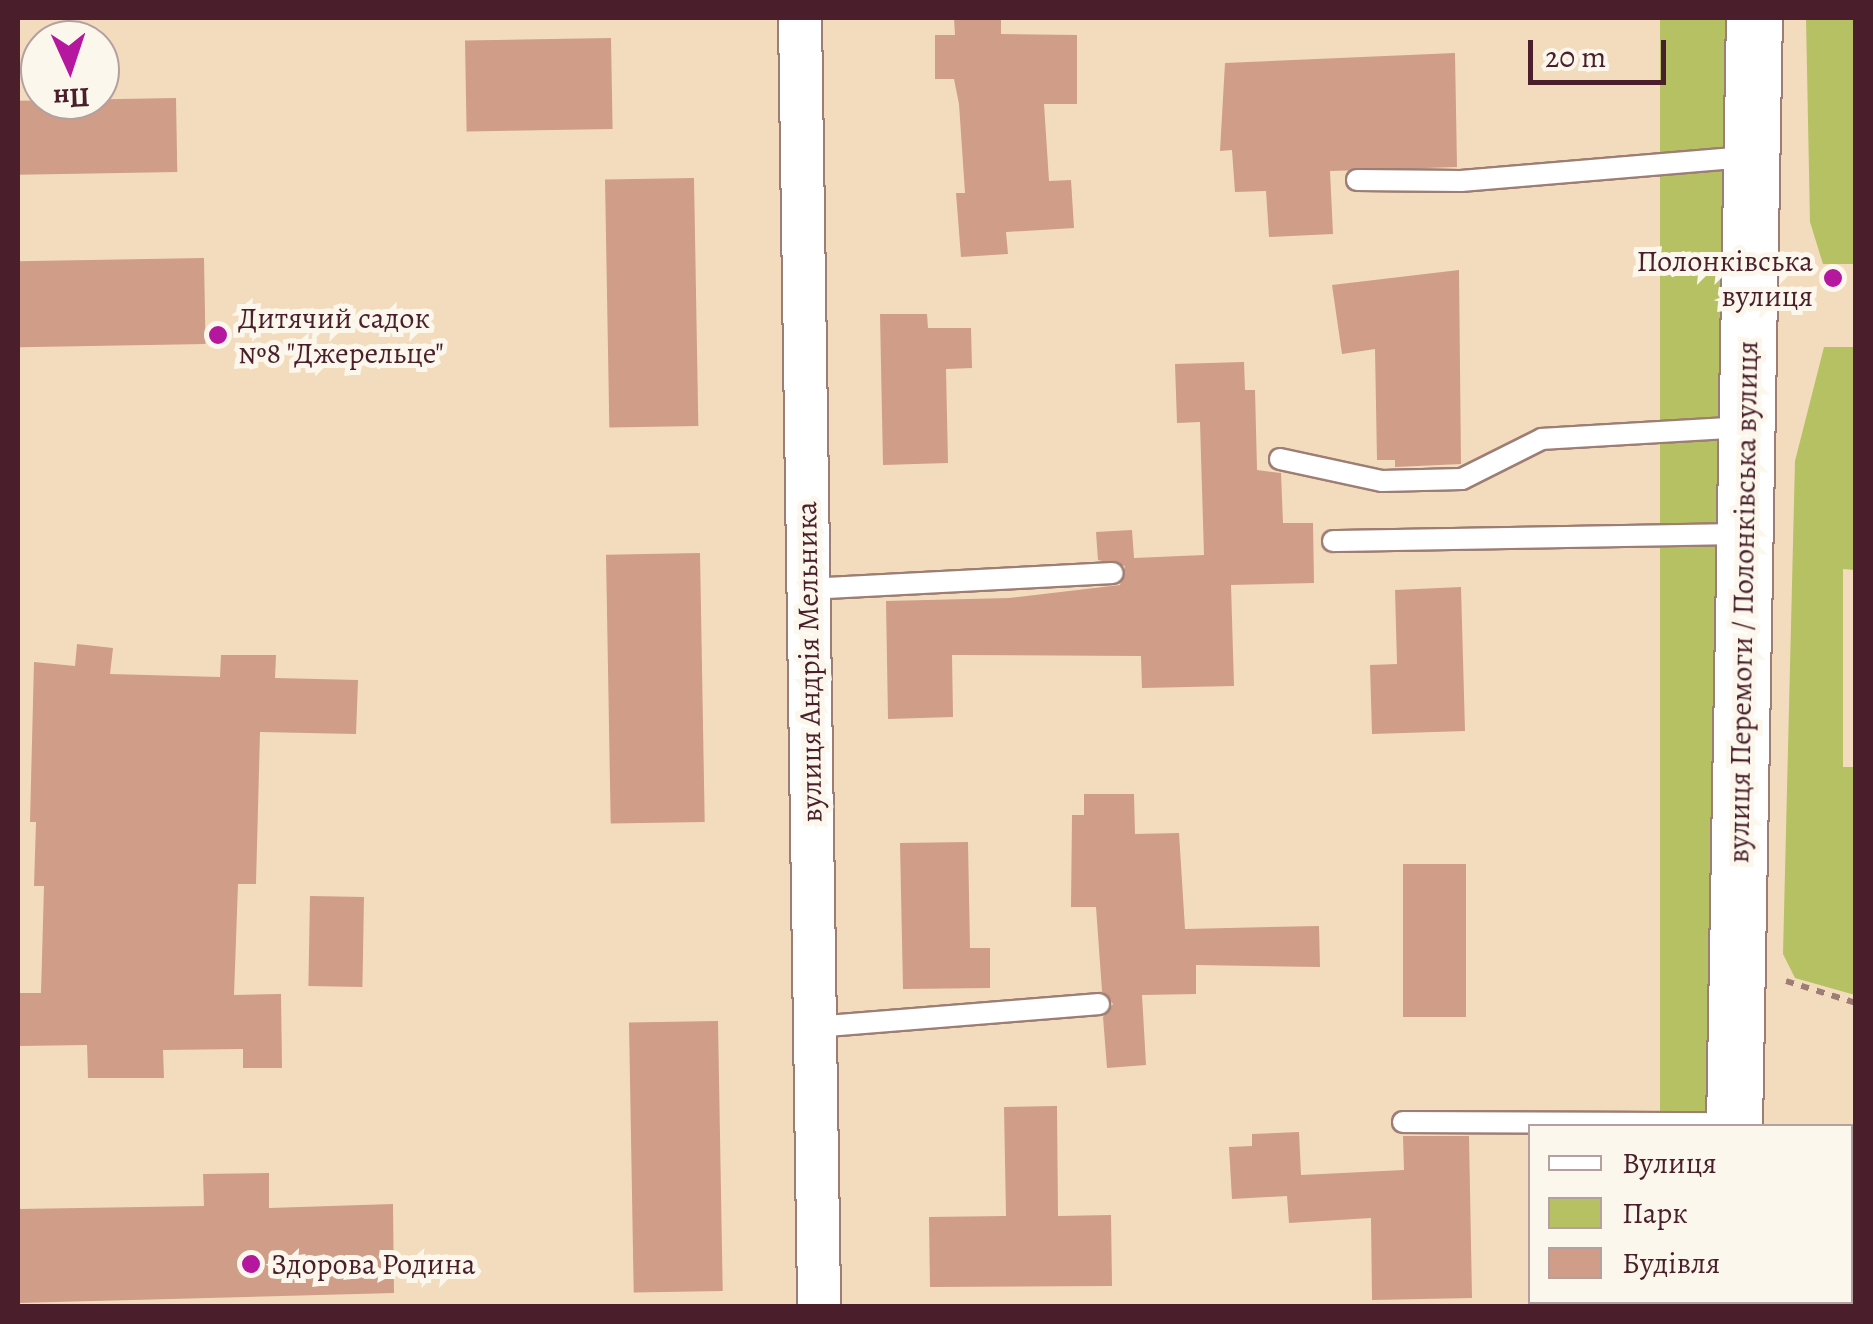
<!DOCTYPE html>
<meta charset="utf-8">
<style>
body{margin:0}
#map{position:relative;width:1873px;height:1324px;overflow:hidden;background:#f3dcbd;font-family:Alegreya,serif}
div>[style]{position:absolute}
.green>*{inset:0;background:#b5c163;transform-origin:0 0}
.building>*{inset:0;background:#cf9d88;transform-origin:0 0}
.path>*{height:6px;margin-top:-3px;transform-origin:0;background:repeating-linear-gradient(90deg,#9e7e74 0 8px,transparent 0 16px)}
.roads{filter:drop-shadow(2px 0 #9e7e74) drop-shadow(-2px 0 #9e7e74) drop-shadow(0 2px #9e7e74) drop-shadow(0 -2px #9e7e74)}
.lane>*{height:20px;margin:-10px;padding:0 10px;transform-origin:10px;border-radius:10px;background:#fff}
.street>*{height:42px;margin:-21px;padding:0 21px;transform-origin:21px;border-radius:21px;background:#fff}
.secondary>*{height:55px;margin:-27.5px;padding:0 27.5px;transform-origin:27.5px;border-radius:27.5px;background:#fff}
.dots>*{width:28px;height:28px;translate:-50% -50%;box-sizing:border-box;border:5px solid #fbf7ec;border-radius:50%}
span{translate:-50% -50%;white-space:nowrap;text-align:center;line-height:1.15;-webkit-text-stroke:10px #fbf7ec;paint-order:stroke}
.poi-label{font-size:30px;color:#4a1f2b}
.right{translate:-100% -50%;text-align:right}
.left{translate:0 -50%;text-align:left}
.street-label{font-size:30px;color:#4a1f2b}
.frame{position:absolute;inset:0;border:20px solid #4a1f2b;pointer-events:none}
.legend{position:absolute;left:1528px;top:1124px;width:325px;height:180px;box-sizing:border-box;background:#fbf7ec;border:2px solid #b4a19f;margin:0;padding:12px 18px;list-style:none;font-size:30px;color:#4a1f2b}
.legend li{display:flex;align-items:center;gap:20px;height:50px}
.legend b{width:50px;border:2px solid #b4a19f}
.north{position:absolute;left:20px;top:20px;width:100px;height:100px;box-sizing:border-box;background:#fbf7ec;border:2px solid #b4a19f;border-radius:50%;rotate:177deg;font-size:28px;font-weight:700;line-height:40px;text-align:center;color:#4a1f2b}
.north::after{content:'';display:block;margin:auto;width:35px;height:45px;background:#b5179e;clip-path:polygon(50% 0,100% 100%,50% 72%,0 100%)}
.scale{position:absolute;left:1528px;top:40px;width:138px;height:45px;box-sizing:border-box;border:5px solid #4a1f2b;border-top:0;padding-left:12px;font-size:30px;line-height:35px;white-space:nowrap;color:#4a1f2b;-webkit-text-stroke:8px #fbf7ec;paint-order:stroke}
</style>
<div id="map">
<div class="green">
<div style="left:1660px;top:18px;width:70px;height:1108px"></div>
<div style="clip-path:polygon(1806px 18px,1855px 18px,1855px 264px,1823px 264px,1810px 222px)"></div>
<div style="clip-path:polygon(1824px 347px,1856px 347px,1855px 570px,1843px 569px,1843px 767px,1856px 767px,1855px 995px,1795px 978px,1783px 954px,1795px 461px)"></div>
</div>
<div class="building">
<div style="clip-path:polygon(954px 18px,1001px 18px,1001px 34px,1077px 35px,1077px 104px,1044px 104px,1049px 181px,1071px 180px,1074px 228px,1006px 232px,1008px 254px,961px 257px,956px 193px,965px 193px,959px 104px,954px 79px,935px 79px,935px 35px,955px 35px)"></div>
<div style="left:611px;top:38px;width:91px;height:146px;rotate:89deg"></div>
<div style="clip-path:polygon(1455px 53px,1457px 167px,1330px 171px,1333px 234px,1269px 237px,1266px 191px,1235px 192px,1232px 150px,1220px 151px,1225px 63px)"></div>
<div style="left:176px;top:98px;width:74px;height:158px;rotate:89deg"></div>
<div style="left:694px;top:178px;width:248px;height:89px;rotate:89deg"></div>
<div style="left:204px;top:258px;width:86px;height:186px;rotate:89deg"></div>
<div style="clip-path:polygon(1459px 270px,1461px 464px,1395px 467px,1395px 460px,1377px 460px,1375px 349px,1342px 354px,1332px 285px)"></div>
<div style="clip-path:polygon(880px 314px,927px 314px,928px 328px,971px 328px,972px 368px,946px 369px,948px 463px,883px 465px)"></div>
<div style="clip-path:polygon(1244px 362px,1245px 390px,1255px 390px,1257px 470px,1281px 473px,1283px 523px,1313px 523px,1314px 583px,1231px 585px,1234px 686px,1142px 688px,1141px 656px,952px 655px,953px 717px,888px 719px,886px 601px,1009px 598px,1120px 585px,1125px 566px,1098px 560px,1096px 532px,1132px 530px,1134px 558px,1204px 555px,1200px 422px,1177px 423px,1175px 364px)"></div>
<div style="left:700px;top:553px;width:269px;height:94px;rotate:89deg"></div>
<div style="clip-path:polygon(1461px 587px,1465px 731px,1372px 734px,1370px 665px,1397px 664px,1395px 590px)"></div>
<div style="clip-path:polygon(77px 644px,113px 648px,110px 674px,220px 677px,221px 655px,276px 655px,275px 678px,358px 680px,356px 734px,260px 732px,256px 884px,238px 884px,234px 995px,281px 994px,282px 1068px,243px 1068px,243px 1049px,163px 1050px,164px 1078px,88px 1078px,87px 1045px,18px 1046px,18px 993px,41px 993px,44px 886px,34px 886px,36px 822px,30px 822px,34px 662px,75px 666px)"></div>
<div style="clip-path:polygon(1084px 794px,1134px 794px,1135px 834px,1179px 833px,1185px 929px,1319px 926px,1320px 967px,1196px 965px,1196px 994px,1142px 995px,1146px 1065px,1107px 1068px,1103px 1017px,1113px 1004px,1102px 991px,1096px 907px,1071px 907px,1072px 815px,1084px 815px)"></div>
<div style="clip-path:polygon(968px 842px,970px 948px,990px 948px,990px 988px,903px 989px,900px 843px)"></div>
<div style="left:1403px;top:864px;width:63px;height:153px"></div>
<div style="left:310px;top:896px;width:54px;height:90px;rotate:1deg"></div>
<div style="left:718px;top:1021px;width:270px;height:89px;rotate:89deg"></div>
<div style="clip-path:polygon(1057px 1106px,1058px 1216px,1111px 1215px,1112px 1286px,930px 1287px,929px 1217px,1006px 1216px,1004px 1107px)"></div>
<div style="clip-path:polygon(1299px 1132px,1301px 1175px,1404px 1170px,1403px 1136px,1469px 1136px,1472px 1298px,1372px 1300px,1371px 1218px,1289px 1223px,1287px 1196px,1232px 1199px,1229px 1147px,1252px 1146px,1252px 1134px)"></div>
<div style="clip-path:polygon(269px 1173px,269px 1208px,393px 1204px,394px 1293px,18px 1303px,18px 1209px,204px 1206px,203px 1174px)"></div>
</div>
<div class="path">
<div style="left:1786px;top:981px;width:73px;rotate:17.4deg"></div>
</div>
<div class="roads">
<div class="lane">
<div style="left:1357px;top:180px;width:104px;rotate:0.6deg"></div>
<div style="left:1461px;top:181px;width:289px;rotate:-4.8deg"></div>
<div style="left:1280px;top:459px;width:104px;rotate:12.2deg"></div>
<div style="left:1382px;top:481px;width:80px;rotate:-1.4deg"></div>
<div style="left:1462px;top:479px;width:89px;rotate:-26.6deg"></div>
<div style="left:1542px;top:439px;width:202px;rotate:-3.4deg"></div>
<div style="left:1333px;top:541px;width:410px;rotate:-1deg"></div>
<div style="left:808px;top:589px;width:305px;rotate:-3deg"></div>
<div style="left:815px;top:1027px;width:285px;rotate:-4.6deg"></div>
<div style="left:1403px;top:1122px;width:329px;rotate:0.2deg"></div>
</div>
<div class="street">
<div style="left:800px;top:18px;width:1288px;rotate:89.15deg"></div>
</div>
<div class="secondary">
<div style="left:1734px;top:1126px;width:1108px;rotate:-88.97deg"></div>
<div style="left:1731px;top:1306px;width:4px;rotate:-90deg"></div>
</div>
</div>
<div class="dots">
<div style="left:1833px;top:278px;background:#b5179e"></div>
<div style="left:218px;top:335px;background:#b5179e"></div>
<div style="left:251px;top:1264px;background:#b5179e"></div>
</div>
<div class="poi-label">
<span class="right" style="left:1813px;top:278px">Полонківська<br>вулиця</span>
<span class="left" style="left:238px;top:335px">Дитячий садок<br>№8 "Джерельце"</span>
<span class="left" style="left:271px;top:1264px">Здорова Родина</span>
</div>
<div class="street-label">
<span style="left:1743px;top:602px;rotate:-89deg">вулиця Перемоги / Полонківська вулиця</span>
<span style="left:809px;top:662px;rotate:-91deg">вулиця Андрія Мельника</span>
</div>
<div class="frame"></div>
<ul class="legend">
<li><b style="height:12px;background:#fff"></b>Вулиця</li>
<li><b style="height:28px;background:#b5c163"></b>Парк</li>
<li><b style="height:28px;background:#cf9d88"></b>Будівля</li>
</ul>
<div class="north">Пн</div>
<div class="scale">20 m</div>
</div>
